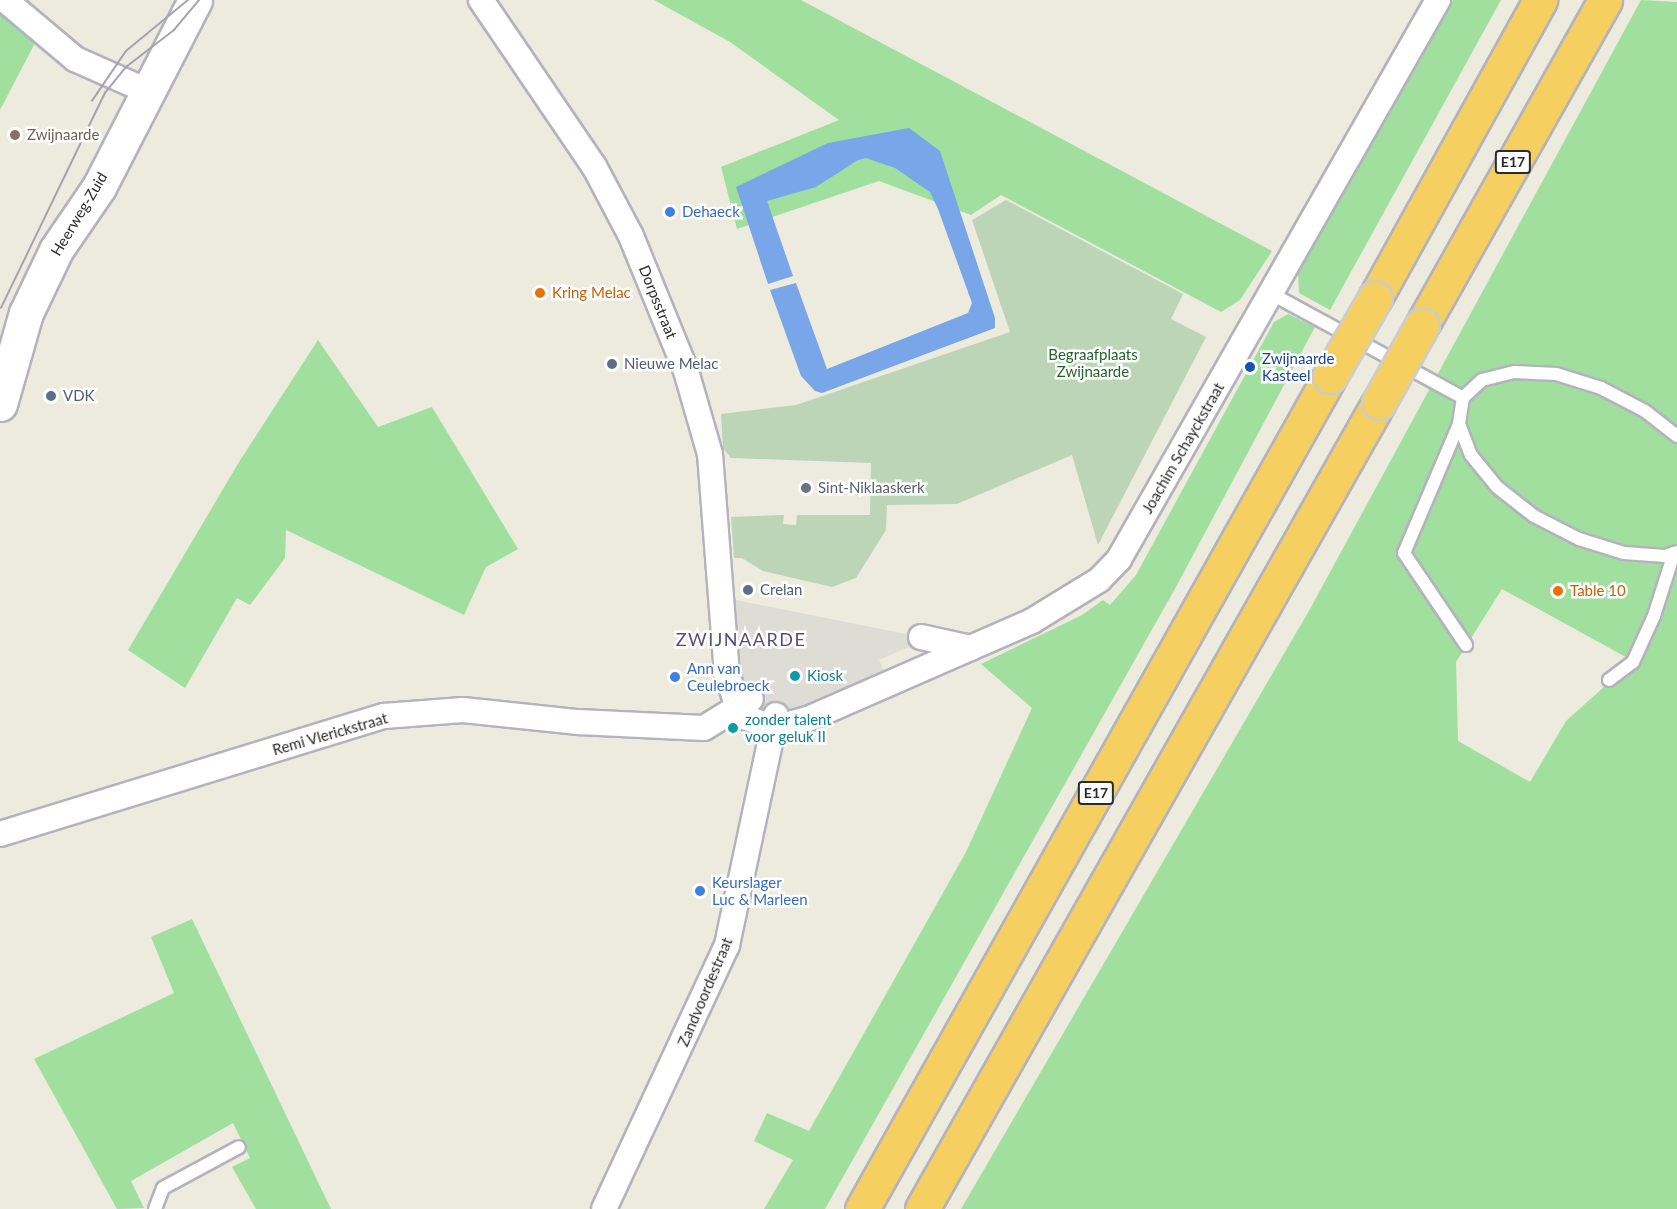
<!DOCTYPE html>
<style>
body{margin:0}
#map{position:relative;width:1677px;height:1209px;overflow:hidden;background:#ecebde;font-family:Lato,sans-serif}
div>[style]{position:absolute}
.green>*{inset:0;background:#a0df9e}
.cemetery>*{inset:0;background:#bcd5b7}
.plaza>*{inset:0;background:#dddcd5}
.water>*{inset:0;background:#78a6e8}
.roads{filter:drop-shadow(2px 0 #b4b2be) drop-shadow(-2px 0 #b4b2be) drop-shadow(0 2px #b4b2be) drop-shadow(0 -2px #b4b2be)}
.lane>*{height:12px;margin:-6px;padding:0 6px;transform-origin:6px;border-radius:6px;background:#fff}
.street>*{height:24px;margin:-12px;padding:0 12px;transform-origin:12px;border-radius:12px;background:#fff}
.secondary>*{height:33px;margin:-16.5px;padding:0 16.5px;transform-origin:16.5px;border-radius:16.5px;background:#fff}
.highway>*{height:33px;margin:-16.5px;padding:0 16.5px;transform-origin:16.5px;border-radius:16.5px;background:#f5d061}
.tram>*{height:1.5px;margin:-0.75px;padding:0 0.75px;transform-origin:0.75px;border-radius:0.75px;background:#a5a1b4}
.bridges{filter:drop-shadow(2px 0 #ccc) drop-shadow(-2px 0 #ccc) drop-shadow(0 2px #ccc) drop-shadow(0 -2px #ccc)}
.highway-bridge>*{height:33px;margin:-16.5px;padding:0 16.5px;transform-origin:16.5px;border-radius:16.5px;background:#f5d061}
.dots>*{width:16px;height:16px;translate:-50% -50%;box-sizing:border-box;border:3px solid #fff;border-radius:50%}
span{translate:-50% -50%;white-space:nowrap;text-align:center;line-height:1.15;-webkit-text-stroke:5px #fff;paint-order:stroke}
.shield-label span{padding:2px 4px;background:#fff;border:2px solid;border-radius:4px;-webkit-text-stroke-width:0}
.shield-label{font-size:14px;color:#2b2b2b;font-weight:700}
.education-label{font-size:15px;color:#785e54}
.left{translate:0 -50%;text-align:left}
.shop-label{font-size:15px;color:#366cbe}
.street-label{font-size:15px;color:#2b2b2b}
.food-label{font-size:15px;color:#c56008}
.park-label{font-size:15px;color:#1f6527}
.transit-label{font-size:15px;color:#164399}
.service-label{font-size:15px;color:#4e5e75}
.worship-label{font-size:15px;color:#5b616d}
.culture-label{font-size:15px;color:#0d838f}
.quarter-label{font-size:18px;color:#544e7a;letter-spacing:1.5px}
</style>
<div id="map">
<div class="green">
<div style="clip-path:polygon(654px 0,801px 0,1272px 251px,1240px 300px,1221px 312px,1001px 195px,971px 215px,879px 181px,737px 229px,721px 167px,839px 120px,730px 42px)"></div>
<div style="clip-path:polygon(1453px 0,1501px 0,1330px 310px,1299px 293px,1298px 273px)"></div>
<div style="clip-path:polygon(evenodd,1641px 0,1677px 2px,1677px 1209px,961px 1209px,1310px 609px,1641px 0,1502px 589px,1633px 661px,1566px 721px,1530px 782px,1458px 741px,1456px 662px,1502px 589px)"></div>
<div style="clip-path:polygon(0 8px,36px 41px,0 110px)"></div>
<div style="clip-path:polygon(1288px 314px,1315px 327px,1176px 587px,825px 1209px,764px 1209px,793px 1160px,754px 1141px,767px 1113px,809px 1131px,966px 852px,1032px 708px,981px 664px,1082px 615px,1103px 600px,1110px 605px,1136px 575px,1274px 322px)"></div>
<div style="clip-path:polygon(318px 340px,378px 427px,432px 407px,518px 549px,486px 567px,464px 615px,286px 530px,285px 558px,250px 605px,237px 598px,185px 688px,128px 650px,239px 462px)"></div>
<div style="clip-path:polygon(192px 919px,331px 1209px,256px 1209px,232px 1167px,250px 1158px,233px 1123px,131px 1181px,144px 1208px,117px 1209px,34px 1059px,174px 993px,151px 937px)"></div>
</div>
<div class="cemetery">
<div style="clip-path:polygon(1006px 200px,1183px 294px,1171px 319px,1206px 337px,1098px 545px,1072px 455px,957px 504px,887px 505px,886px 530px,856px 578px,832px 587px,763px 571px,742px 558px,734px 558px,731px 517px,784px 515px,783px 524px,796px 525px,797px 515px,870px 515px,871px 463px,731px 458px,723px 448px,721px 414px,796px 405px,1010px 332px,972px 220px)"></div>
</div>
<div class="plaza">
<div style="clip-path:polygon(735px 600px,921px 637px,925px 640px,879px 660px,886px 676px,809px 708px,776px 715px,764px 712px,751px 699px,740px 679px)"></div>
</div>
<div class="water">
<div style="clip-path:polygon(909px 128px,940px 151px,995px 318px,995px 328px,822px 393px,815px 391px,801px 376px,770px 290px,796px 283px,827px 369px,968px 313px,972px 303px,938px 209px,930px 192px,895px 168px,866px 158px,858px 160px,816px 187px,767px 201px,793px 276px,768px 284px,736px 187px,828px 143px)"></div>
</div>
<div class="roads">
<div class="lane">
<div style="left:1270px;top:293px;width:220px;rotate:28.5deg"></div>
<div style="left:1459px;top:424px;width:140px;rotate:113.1deg"></div>
<div style="left:1404px;top:553px;width:111px;rotate:56deg"></div>
<div style="left:1677px;top:436px;width:41px;rotate:-142deg"></div>
<div style="left:1645px;top:411px;width:50px;rotate:-152.4deg"></div>
<div style="left:1601px;top:388px;width:47px;rotate:-162.7deg"></div>
<div style="left:1556px;top:374px;width:42px;rotate:-177.3deg"></div>
<div style="left:1514px;top:372px;width:33px;rotate:166deg"></div>
<div style="left:1482px;top:380px;width:26px;rotate:137deg"></div>
<div style="left:1463px;top:398px;width:26px;rotate:99deg"></div>
<div style="left:1459px;top:424px;width:33px;rotate:69deg"></div>
<div style="left:1471px;top:455px;width:41px;rotate:50.9deg"></div>
<div style="left:1497px;top:487px;width:47px;rotate:38.1deg"></div>
<div style="left:1534px;top:516px;width:51px;rotate:27.1deg"></div>
<div style="left:1579px;top:539px;width:47px;rotate:17.3deg"></div>
<div style="left:1624px;top:553px;width:41px;rotate:4.2deg"></div>
<div style="left:1665px;top:556px;width:13px;rotate:-18deg"></div>
<div style="left:1609px;top:680px;width:30px;rotate:-37deg"></div>
<div style="left:1633px;top:662px;width:51px;rotate:-65.5deg"></div>
<div style="left:1654px;top:616px;width:66px;rotate:-72.4deg"></div>
<div style="left:155px;top:1209px;width:22px;rotate:-69deg"></div>
<div style="left:163px;top:1188px;width:86px;rotate:-28.3deg"></div>
</div>
<div class="street">
<div style="left:5px;top:0;width:92px;rotate:40.1deg"></div>
<div style="left:75px;top:59px;width:77px;rotate:23.9deg"></div>
<div style="left:481px;top:0;width:201px;rotate:55.8deg"></div>
<div style="left:594px;top:166px;width:79px;rotate:62.1deg"></div>
<div style="left:631px;top:236px;width:146px;rotate:67.8deg"></div>
<div style="left:686px;top:371px;width:86px;rotate:73.9deg"></div>
<div style="left:710px;top:454px;width:221px;rotate:85.6deg"></div>
<div style="left:727px;top:674px;width:35px;rotate:72deg"></div>
<div style="left:738px;top:707px;width:14px;rotate:51deg"></div>
<div style="left:747px;top:718px;width:29px;rotate:20deg"></div>
<div style="left:774px;top:728px;width:35px;rotate:-15deg"></div>
<div style="left:808px;top:719px;width:244px;rotate:-23.6deg"></div>
<div style="left:1032px;top:621px;width:79px;rotate:-31.5deg"></div>
<div style="left:1099px;top:580px;width:29px;rotate:-46deg"></div>
<div style="left:1119px;top:559px;width:644px;rotate:-60.29deg"></div>
<div style="left:921px;top:637px;width:51px;rotate:12.4deg"></div>
<div style="left:0;top:834px;width:402px;rotate:-17.1deg"></div>
<div style="left:384px;top:716px;width:79px;rotate:-4.3deg"></div>
<div style="left:463px;top:710px;width:116px;rotate:6deg"></div>
<div style="left:578px;top:722px;width:126px;rotate:2.7deg"></div>
<div style="left:704px;top:728px;width:55px;rotate:-31.7deg"></div>
<div style="left:604px;top:1209px;width:291px;rotate:-65deg"></div>
<div style="left:727px;top:945px;width:235px;rotate:-78deg"></div>
</div>
<div class="secondary">
<div style="left:0;top:404px;width:95px;rotate:-74.1deg"></div>
<div style="left:26px;top:313px;width:70px;rotate:-64.5deg"></div>
<div style="left:56px;top:250px;width:76px;rotate:-55.7deg"></div>
<div style="left:99px;top:187px;width:210px;rotate:-62.8deg"></div>
</div>
<div class="highway">
<div style="left:1375px;top:298px;width:341px;rotate:-61deg"></div>
<div style="left:1422px;top:325px;width:373px;rotate:-60.6deg"></div>
<div style="left:862px;top:1209px;width:955px;rotate:-60.67deg"></div>
<div style="left:922px;top:1209px;width:927px;rotate:-60.48deg"></div>
</div>
</div>
<div class="tram">
<div style="left:92px;top:101px;width:60px;rotate:-55.8deg"></div>
<div style="left:126px;top:51px;width:80px;rotate:-39.4deg"></div>
<div style="left:1px;top:308px;width:239px;rotate:-64.2deg"></div>
<div style="left:105px;top:93px;width:33px;rotate:-51deg"></div>
<div style="left:126px;top:67px;width:61px;rotate:-37.6deg"></div>
<div style="left:174px;top:30px;width:39px;rotate:-50deg"></div>
</div>
<div class="bridges">
<div class="highway-bridge">
<div style="left:1330px;top:376px;width:90px;rotate:-60deg"></div>
<div style="left:1379px;top:402px;width:88px;rotate:-60.8deg"></div>
</div>
</div>
<div class="dots">
<div style="left:15px;top:135px;background:#8d6e63"></div>
<div style="left:670px;top:212px;background:#3f7fe0"></div>
<div style="left:540px;top:293px;background:#e8710a"></div>
<div style="left:612px;top:364px;background:#5c6f8a"></div>
<div style="left:1250px;top:367px;background:#1a4fb4"></div>
<div style="left:51px;top:396px;background:#5c6f8a"></div>
<div style="left:806px;top:488px;background:#6b7280"></div>
<div style="left:748px;top:590px;background:#5c6f8a"></div>
<div style="left:1558px;top:591px;background:#e8710a"></div>
<div style="left:795px;top:676px;background:#0f9aa8"></div>
<div style="left:675px;top:677px;background:#3f7fe0"></div>
<div style="left:733px;top:728px;background:#0f9aa8"></div>
<div style="left:700px;top:891px;background:#3f7fe0"></div>
</div>
<div class="shield-label">
<span style="left:1513px;top:162px">E17</span>
<span style="left:1096px;top:793px">E17</span>
</div>
<div class="education-label">
<span class="left" style="left:27px;top:135px">Zwijnaarde</span>
</div>
<div class="shop-label">
<span class="left" style="left:682px;top:212px">Dehaeck</span>
<span class="left" style="left:687px;top:677px">Ann van<br>Ceulebroeck</span>
<span class="left" style="left:712px;top:891px">Keurslager<br>Luc &amp; Marleen</span>
</div>
<div class="street-label">
<span style="left:79px;top:214px;rotate:-59deg">Heerweg-Zuid</span>
<span style="left:658px;top:302px;rotate:68deg">Dorpsstraat</span>
<span style="left:1183px;top:448px;rotate:-60deg">Joachim Schayckstraat</span>
<span style="left:330px;top:734px;rotate:-16deg">Remi Vlerickstraat</span>
<span style="left:705px;top:992px;rotate:-67deg">Zandvoordestraat</span>
</div>
<div class="food-label">
<span class="left" style="left:552px;top:293px">Kring Melac</span>
<span class="left" style="left:1570px;top:591px">Table 10</span>
</div>
<div class="park-label">
<span style="left:1093px;top:363px">Begraafplaats<br>Zwijnaarde</span>
</div>
<div class="transit-label">
<span class="left" style="left:1262px;top:367px">Zwijnaarde<br>Kasteel</span>
</div>
<div class="service-label">
<span class="left" style="left:624px;top:364px">Nieuwe Melac</span>
<span class="left" style="left:63px;top:396px">VDK</span>
<span class="left" style="left:760px;top:590px">Crelan</span>
</div>
<div class="worship-label">
<span class="left" style="left:818px;top:488px">Sint-Niklaaskerk</span>
</div>
<div class="culture-label">
<span class="left" style="left:807px;top:676px">Kiosk</span>
<span class="left" style="left:745px;top:728px">zonder talent<br>voor geluk II</span>
</div>
<div class="quarter-label">
<span style="left:741px;top:639px">ZWIJNAARDE</span>
</div>
</div>
